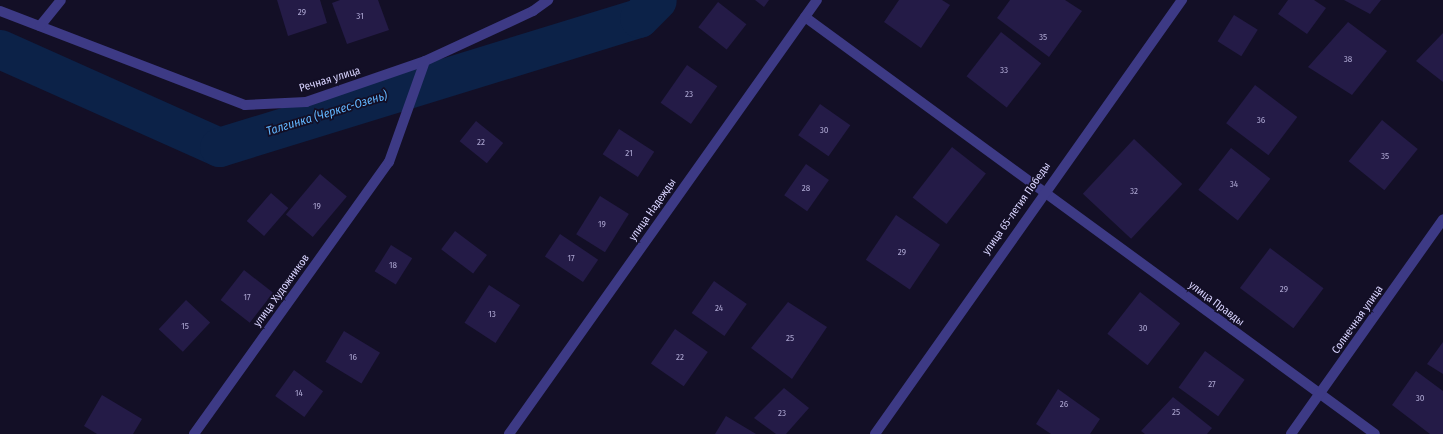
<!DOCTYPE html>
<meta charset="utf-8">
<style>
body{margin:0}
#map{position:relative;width:1443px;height:434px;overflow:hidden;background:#130f26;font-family:"Fira Sans Condensed",sans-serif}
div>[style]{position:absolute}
.river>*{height:39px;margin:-19.5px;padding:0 19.5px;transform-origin:19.5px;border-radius:19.5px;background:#0c2248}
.building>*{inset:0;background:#241b47;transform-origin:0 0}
.street>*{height:10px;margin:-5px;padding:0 5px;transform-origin:5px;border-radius:5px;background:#3d3a85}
span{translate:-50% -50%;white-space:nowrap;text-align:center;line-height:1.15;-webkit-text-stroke:3.5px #130f26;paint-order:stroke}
.number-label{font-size:9px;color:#aca6d1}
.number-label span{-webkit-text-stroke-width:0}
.street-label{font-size:11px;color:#d9d4ff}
.water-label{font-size:12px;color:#62b6ff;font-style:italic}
</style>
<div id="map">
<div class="river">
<div style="left:0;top:49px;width:240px;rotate:24.1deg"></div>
<div style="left:219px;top:147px;width:439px;rotate:-17.1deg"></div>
<div style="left:639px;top:18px;width:25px;rotate:-45deg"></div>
</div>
<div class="building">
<div style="clip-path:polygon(277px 0,320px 0,327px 23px,288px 36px)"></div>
<div style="clip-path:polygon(340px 0,378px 0,389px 30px,347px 44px,332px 3px)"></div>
<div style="clip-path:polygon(755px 0,769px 0,764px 7px)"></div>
<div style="clip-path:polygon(899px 0,942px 0,950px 5px,921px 48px,884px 22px)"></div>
<div style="clip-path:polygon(1010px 0,1065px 0,1082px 11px,1049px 57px,997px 18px)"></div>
<div style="clip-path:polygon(1288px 0,1314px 0,1326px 8px,1307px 34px,1278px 14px)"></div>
<div style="clip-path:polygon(1344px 0,1381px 0,1370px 14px)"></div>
<div style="left:718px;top:2px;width:36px;height:32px;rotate:38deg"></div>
<div style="left:1234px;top:15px;width:28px;height:31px;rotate:32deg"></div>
<div style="clip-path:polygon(1348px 22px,1387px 51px,1352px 95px,1308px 67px)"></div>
<div style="left:1001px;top:32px;width:51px;height:56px;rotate:38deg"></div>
<div style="clip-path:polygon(1443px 33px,1443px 82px,1416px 61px)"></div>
<div style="left:687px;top:65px;width:37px;height:46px;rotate:35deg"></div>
<div style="left:1255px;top:85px;width:53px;height:48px;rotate:37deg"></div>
<div style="left:820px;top:104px;width:37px;height:38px;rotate:35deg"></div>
<div style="left:1382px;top:120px;width:46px;height:53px;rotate:39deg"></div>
<div style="left:476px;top:121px;width:35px;height:26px;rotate:39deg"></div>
<div style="left:619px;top:129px;width:42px;height:30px;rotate:33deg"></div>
<div style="left:1134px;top:139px;width:66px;height:75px;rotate:43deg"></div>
<div style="left:952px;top:147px;width:43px;height:64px;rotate:38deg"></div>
<div style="left:1231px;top:148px;width:50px;height:53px;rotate:38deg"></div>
<div style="left:806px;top:164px;width:28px;height:38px;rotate:35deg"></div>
<div style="left:320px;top:174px;width:35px;height:53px;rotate:40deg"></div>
<div style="left:271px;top:193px;width:23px;height:37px;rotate:41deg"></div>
<div style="left:600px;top:196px;width:34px;height:45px;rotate:32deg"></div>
<div style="left:896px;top:215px;width:53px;height:54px;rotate:34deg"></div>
<div style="left:455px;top:231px;width:40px;height:23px;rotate:37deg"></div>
<div style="left:560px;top:234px;width:46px;height:27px;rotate:34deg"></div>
<div style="left:391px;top:245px;width:25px;height:31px;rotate:32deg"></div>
<div style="left:1270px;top:248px;width:67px;height:50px;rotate:37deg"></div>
<div style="left:244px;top:270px;width:37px;height:38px;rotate:38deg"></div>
<div style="left:714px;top:281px;width:40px;height:39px;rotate:35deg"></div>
<div style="left:489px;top:285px;width:37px;height:45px;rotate:33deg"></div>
<div style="left:1140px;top:292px;width:51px;height:53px;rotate:38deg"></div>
<div style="left:186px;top:300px;width:33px;height:40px;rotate:43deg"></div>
<div style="clip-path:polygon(788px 302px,827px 327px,792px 379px,751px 348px)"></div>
<div style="left:675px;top:329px;width:40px;height:42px;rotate:35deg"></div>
<div style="left:344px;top:331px;width:42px;height:36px;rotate:31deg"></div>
<div style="clip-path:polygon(1443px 342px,1443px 374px,1427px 364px)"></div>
<div style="left:1205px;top:351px;width:49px;height:45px;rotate:36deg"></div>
<div style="left:294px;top:370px;width:36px;height:32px;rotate:36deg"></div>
<div style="clip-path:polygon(1416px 371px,1443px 391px,1443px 434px,1430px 434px,1392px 405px)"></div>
<div style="clip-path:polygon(784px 388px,809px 408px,786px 434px,776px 434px,754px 418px)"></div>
<div style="clip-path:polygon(1058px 389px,1100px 419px,1090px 434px,1051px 434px,1036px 424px)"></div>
<div style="clip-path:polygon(102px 395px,142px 419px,133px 434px,97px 434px,84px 426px)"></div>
<div style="clip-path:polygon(1173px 397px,1212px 428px,1207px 434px,1145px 434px,1141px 431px)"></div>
<div style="clip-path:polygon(726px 416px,756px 434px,715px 434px)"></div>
</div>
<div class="street">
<div style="left:0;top:11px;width:262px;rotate:21deg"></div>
<div style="left:245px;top:105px;width:61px;rotate:-2.8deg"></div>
<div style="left:306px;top:102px;width:126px;rotate:-19deg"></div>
<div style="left:425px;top:61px;width:119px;rotate:-24.8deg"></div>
<div style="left:533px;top:11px;width:19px;rotate:-36deg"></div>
<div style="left:805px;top:17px;width:706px;rotate:36.19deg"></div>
<div style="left:40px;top:26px;width:33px;rotate:-51deg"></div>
<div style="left:194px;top:434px;width:335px;rotate:-54.4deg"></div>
<div style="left:389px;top:162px;width:107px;rotate:-70.4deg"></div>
<div style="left:509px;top:434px;width:532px;rotate:-54.64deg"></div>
<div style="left:875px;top:434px;width:532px;rotate:-54.73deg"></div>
<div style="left:1291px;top:434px;width:263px;rotate:-54.7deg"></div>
</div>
<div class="number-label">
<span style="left:302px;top:12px">29</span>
<span style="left:360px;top:16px">31</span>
<span style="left:1043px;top:37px">35</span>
<span style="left:1348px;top:59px">38</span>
<span style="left:1004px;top:70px">33</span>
<span style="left:689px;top:94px">23</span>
<span style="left:1261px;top:120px">36</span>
<span style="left:824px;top:130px">30</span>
<span style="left:481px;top:142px">22</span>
<span style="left:629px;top:153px">21</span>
<span style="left:1385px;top:156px">35</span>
<span style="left:1234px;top:184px">34</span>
<span style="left:806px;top:188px">28</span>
<span style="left:1134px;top:191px">32</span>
<span style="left:317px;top:206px">19</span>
<span style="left:602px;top:224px">19</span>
<span style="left:902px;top:252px">29</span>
<span style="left:571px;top:258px">17</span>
<span style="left:393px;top:265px">18</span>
<span style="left:1284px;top:289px">29</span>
<span style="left:247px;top:297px">17</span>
<span style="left:719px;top:308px">24</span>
<span style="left:492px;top:314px">13</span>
<span style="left:185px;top:326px">15</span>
<span style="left:1143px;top:328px">30</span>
<span style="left:790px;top:338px">25</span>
<span style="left:353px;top:357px">16</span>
<span style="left:680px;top:357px">22</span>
<span style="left:1212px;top:384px">27</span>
<span style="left:299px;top:393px">14</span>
<span style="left:1420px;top:398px">30</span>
<span style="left:1064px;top:404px">26</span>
<span style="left:1176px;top:412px">25</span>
<span style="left:782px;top:413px">23</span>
</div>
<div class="street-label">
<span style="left:330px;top:80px;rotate:-17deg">Речная улица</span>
<span style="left:1017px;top:209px;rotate:-55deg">улица 65-летия Победы</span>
<span style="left:653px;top:210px;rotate:-55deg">улица Надежды</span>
<span style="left:282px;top:291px;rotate:-54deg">улица Художников</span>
<span style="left:1216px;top:304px;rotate:37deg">улица Правды</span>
<span style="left:1358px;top:320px;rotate:-55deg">Солнечная улица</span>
</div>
<div class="water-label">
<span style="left:327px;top:114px;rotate:-17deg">Талгинка (Черкес-Озень)</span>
</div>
</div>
